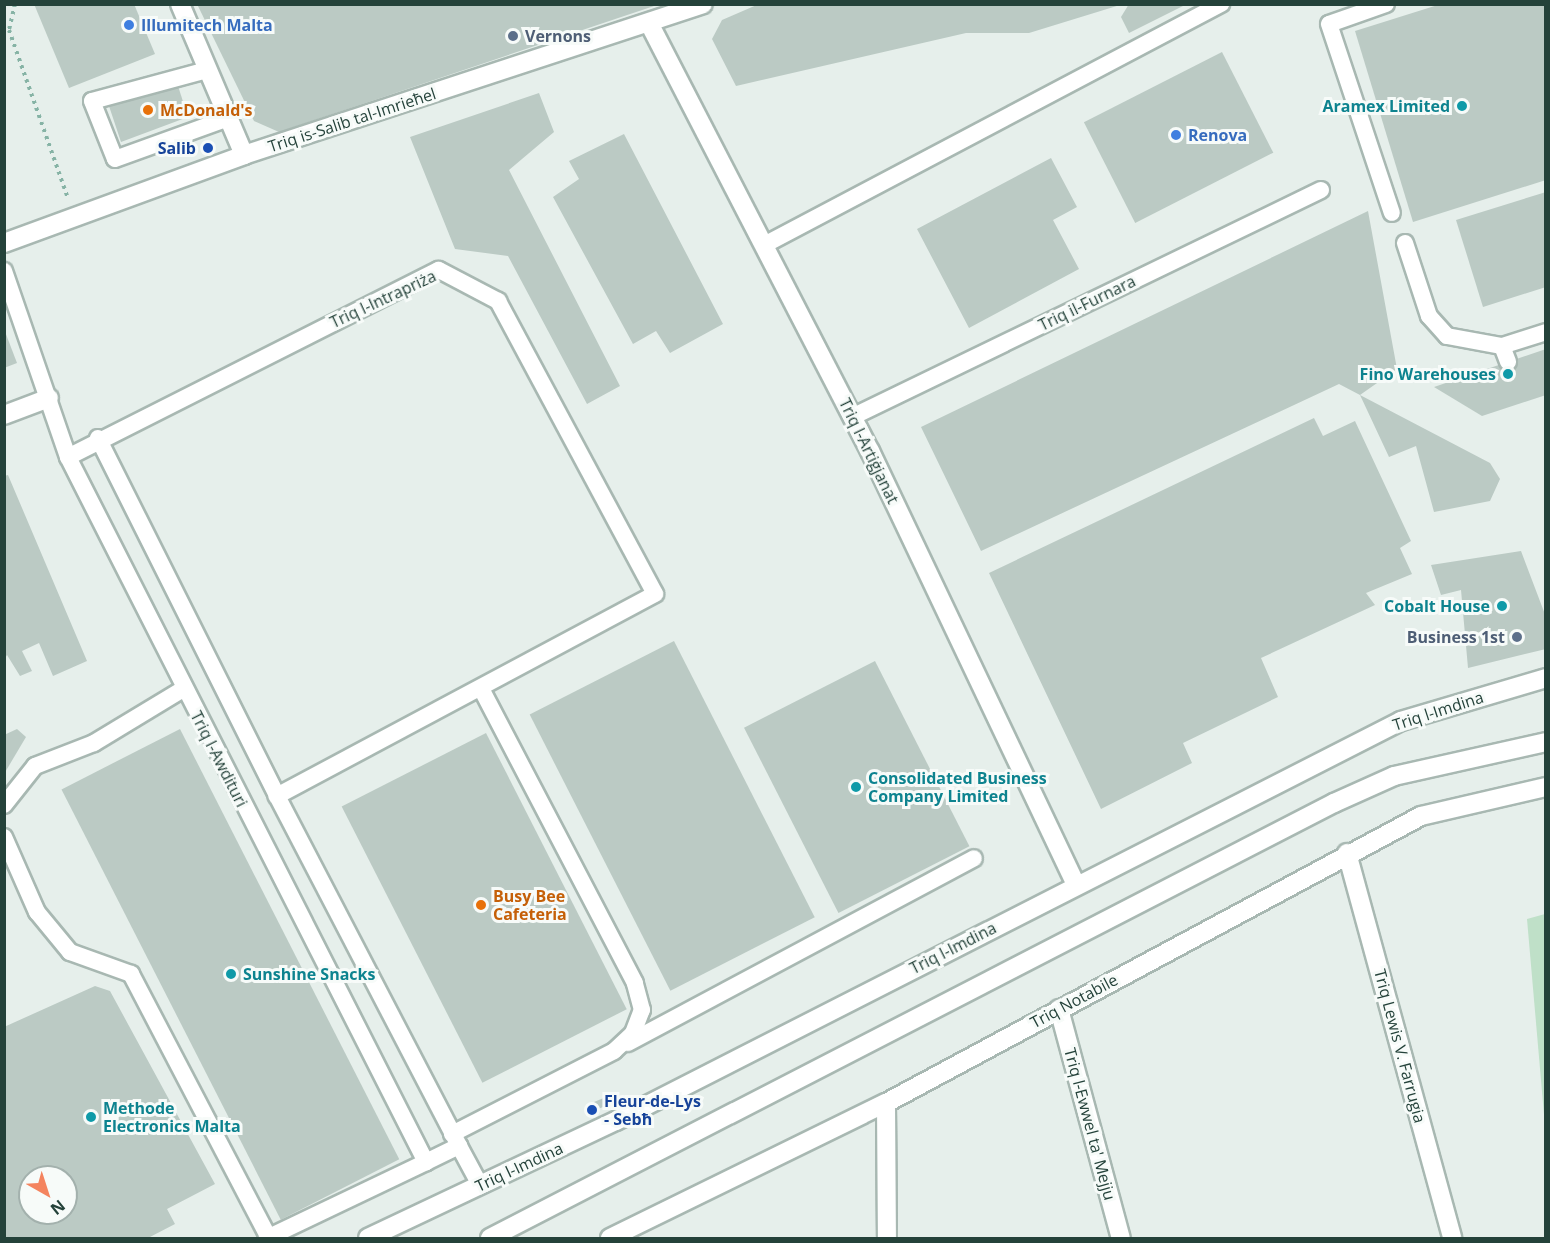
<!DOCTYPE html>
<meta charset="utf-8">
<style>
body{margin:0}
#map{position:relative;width:1550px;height:1243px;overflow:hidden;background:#e6efeb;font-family:"Open Sans",sans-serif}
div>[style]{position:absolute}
.green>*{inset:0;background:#bfe0c8}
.building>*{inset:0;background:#bbcac4;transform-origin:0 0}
.path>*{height:4px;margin-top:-2px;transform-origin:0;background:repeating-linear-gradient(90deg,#86b3a5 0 3px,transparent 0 7.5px)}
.roads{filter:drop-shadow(2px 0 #a8b8b2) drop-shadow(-2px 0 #a8b8b2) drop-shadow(0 2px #a8b8b2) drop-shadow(0 -2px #a8b8b2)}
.lane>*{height:16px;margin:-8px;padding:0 8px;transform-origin:8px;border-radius:8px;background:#fff}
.street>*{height:18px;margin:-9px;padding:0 9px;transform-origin:9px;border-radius:9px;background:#fff}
.secondary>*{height:18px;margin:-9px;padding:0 9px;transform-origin:9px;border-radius:9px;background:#fff}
.dots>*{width:16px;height:16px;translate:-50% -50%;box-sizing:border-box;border:3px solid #f7fbf9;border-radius:50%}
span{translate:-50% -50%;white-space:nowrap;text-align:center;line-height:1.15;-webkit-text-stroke:6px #f7fbf9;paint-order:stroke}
.shop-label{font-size:16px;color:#366cbe;font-weight:700}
.left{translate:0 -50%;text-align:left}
.service-label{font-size:16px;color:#4e5e75;font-weight:700}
.right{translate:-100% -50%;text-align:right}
.culture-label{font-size:16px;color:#0d838f;font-weight:700}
.food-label{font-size:16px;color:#c56008;font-weight:700}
.street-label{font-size:16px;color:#24423a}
.transit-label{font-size:16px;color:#164399;font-weight:700}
.frame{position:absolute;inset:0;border:6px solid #24423a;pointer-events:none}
.north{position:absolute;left:18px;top:1165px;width:60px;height:60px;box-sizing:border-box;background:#f7fbf9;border:2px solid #a3b1ad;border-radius:50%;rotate:141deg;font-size:16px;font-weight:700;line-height:24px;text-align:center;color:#24423a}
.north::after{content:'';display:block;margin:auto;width:21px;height:27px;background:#f4845f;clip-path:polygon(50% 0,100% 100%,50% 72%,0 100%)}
</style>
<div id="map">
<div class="green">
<div style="clip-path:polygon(1545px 914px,1546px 914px,1545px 1126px,1527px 919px)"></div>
</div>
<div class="building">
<div style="clip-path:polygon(34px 4px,134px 4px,155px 54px,69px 88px)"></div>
<div style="clip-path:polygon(197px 4px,657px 4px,657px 5px,279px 132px,254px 121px)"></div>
<div style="clip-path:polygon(759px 4px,1120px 4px,1120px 5px,1029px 33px,966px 33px,736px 86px,712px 39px,722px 20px)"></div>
<div style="clip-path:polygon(1129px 4px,1187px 4px,1129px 33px,1121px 17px)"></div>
<div style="clip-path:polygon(1441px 4px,1546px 4px,1546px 180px,1413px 222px,1355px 31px)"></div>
<div style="left:1222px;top:52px;width:113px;height:155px;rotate:63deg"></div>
<div style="clip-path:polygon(178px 86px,188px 117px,121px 142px,108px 103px)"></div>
<div style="clip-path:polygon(539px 93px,554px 132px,509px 170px,620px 386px,587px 404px,508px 256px,455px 249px,410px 137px)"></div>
<div style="clip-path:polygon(624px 134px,723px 324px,670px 353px,656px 331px,633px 344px,553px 197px,579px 179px,569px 161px)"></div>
<div style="clip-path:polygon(1051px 158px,1077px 207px,1053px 220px,1079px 269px,969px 328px,917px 229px)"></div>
<div style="clip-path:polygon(1546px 192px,1546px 287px,1483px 307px,1456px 220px)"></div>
<div style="clip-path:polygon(1368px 211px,1397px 369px,1360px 395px,1339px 384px,981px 551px,921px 427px)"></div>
<div style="clip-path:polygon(4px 329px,17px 363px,4px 368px)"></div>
<div style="clip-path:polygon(1546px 349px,1546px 395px,1482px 416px,1434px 387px)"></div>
<div style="clip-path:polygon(1360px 395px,1490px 463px,1500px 479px,1490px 501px,1434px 512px,1416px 446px,1389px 457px)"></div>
<div style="clip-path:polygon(1314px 418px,1323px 436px,1355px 421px,1411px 541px,1400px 548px,1412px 574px,1366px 593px,1375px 605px,1261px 658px,1278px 697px,1183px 743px,1192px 763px,1101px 809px,989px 573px)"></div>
<div style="clip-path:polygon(8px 475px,87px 661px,53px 676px,39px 643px,22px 651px,32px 671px,20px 676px,7px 655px,4px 660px,4px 476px)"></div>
<div style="clip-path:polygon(1521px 551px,1546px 617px,1546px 649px,1468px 668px,1461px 590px,1441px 595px,1431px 565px)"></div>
<div style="left:674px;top:641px;width:310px;height:162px;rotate:63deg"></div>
<div style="left:875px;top:661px;width:208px;height:147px;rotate:63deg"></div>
<div style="clip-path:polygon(17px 729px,26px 737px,4px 774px,4px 735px)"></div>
<div style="left:180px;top:729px;width:483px;height:133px;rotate:63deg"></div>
<div style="left:486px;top:733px;width:310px;height:162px;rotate:63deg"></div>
<div style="clip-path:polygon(evenodd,95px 986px,110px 991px,215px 1184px,167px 1209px,175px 1224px,148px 1238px,4px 1238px,4px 1027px,95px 986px,30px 1177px,66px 1177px,66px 1213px,30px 1213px,30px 1177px)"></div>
<div style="left:606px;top:1097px;width:8px;height:13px;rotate:67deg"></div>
</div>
<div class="path">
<div style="left:15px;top:4px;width:27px;rotate:103deg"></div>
<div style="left:9px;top:30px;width:176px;rotate:70.7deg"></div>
</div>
<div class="roads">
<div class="lane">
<div style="left:1386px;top:4px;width:60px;rotate:160.7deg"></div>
<div style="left:1329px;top:24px;width:199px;rotate:71.6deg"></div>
<div style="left:207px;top:70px;width:119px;rotate:164.9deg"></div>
<div style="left:92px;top:101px;width:62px;rotate:68.4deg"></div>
<div style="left:115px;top:159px;width:120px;rotate:-19.9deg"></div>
<div style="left:1405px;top:243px;width:77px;rotate:71.8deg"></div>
<div style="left:1429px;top:316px;width:27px;rotate:48deg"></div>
<div style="left:1447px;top:336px;width:56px;rotate:10.3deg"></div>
<div style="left:1502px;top:346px;width:46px;rotate:-17.7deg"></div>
<div style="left:764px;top:245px;width:517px;rotate:-27.81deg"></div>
<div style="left:4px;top:271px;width:197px;rotate:71deg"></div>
<div style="left:68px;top:457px;width:791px;rotate:63.08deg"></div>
<div style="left:426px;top:1162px;width:37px;rotate:-26deg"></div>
<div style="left:459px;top:1146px;width:44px;rotate:61.7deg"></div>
<div style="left:1502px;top:346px;width:17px;rotate:69deg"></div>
<div style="left:852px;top:417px;width:521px;rotate:-25.83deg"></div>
<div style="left:98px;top:438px;width:400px;rotate:63.4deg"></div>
<div style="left:277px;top:796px;width:394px;rotate:62.5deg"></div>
<div style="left:68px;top:457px;width:415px;rotate:-26.8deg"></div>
<div style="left:439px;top:270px;width:67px;rotate:27.7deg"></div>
<div style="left:498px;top:301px;width:332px;rotate:61.8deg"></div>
<div style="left:655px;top:594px;width:429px;rotate:151.9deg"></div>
<div style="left:4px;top:805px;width:50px;rotate:-51.5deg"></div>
<div style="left:35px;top:766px;width:63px;rotate:-21.3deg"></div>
<div style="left:94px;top:743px;width:104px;rotate:-31.2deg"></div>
<div style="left:4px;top:837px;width:82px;rotate:66.3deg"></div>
<div style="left:37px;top:912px;width:52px;rotate:50.5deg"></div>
<div style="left:70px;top:952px;width:65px;rotate:19.8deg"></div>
<div style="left:131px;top:974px;width:298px;rotate:62.4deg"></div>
<div style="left:628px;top:1043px;width:392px;rotate:-28.1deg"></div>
<div style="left:452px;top:1134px;width:182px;rotate:-27.1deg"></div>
<div style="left:614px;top:1051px;width:26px;rotate:-43deg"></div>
<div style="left:633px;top:1033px;width:25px;rotate:-69deg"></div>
<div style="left:642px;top:1010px;width:28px;rotate:-105deg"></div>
<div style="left:635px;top:983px;width:333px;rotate:-117.6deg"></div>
<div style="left:267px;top:1238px;width:176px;rotate:-25.5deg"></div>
</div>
<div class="street">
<div style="left:180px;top:4px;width:164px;rotate:67deg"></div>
<div style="left:649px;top:23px;width:482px;rotate:62.7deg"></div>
<div style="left:870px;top:451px;width:480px;rotate:64.6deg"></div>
<div style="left:4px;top:243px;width:256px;rotate:-20.1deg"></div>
<div style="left:244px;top:155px;width:483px;rotate:-18.2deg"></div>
<div style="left:4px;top:415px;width:48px;rotate:-20.7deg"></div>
<div style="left:1347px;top:853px;width:399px;rotate:74.7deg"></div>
<div style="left:1059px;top:1009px;width:237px;rotate:74.9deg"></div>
<div style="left:886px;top:1103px;width:135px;rotate:89.6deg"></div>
<div style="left:610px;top:1238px;width:307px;rotate:-26.1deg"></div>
<div style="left:886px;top:1103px;width:607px;rotate:-28.21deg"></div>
<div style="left:1421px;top:816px;width:128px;rotate:-13.1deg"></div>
</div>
<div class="secondary">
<div style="left:368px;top:1238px;width:274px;rotate:-25.3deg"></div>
<div style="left:616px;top:1121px;width:881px;rotate:-27deg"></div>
<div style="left:1401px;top:721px;width:151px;rotate:-16.5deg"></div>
<div style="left:490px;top:1238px;width:950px;rotate:-27.27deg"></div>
<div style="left:1334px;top:803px;width:66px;rotate:-24.2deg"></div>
<div style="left:1394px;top:776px;width:156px;rotate:-12.6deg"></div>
</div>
</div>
<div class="dots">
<div style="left:129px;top:25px;background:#3f7fe0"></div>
<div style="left:513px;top:36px;background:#5c6f8a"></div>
<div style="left:1462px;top:106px;background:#0f9aa8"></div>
<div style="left:148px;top:110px;background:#e8710a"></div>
<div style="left:1176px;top:135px;background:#3f7fe0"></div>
<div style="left:208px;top:148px;background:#1a4fb4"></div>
<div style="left:1508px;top:374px;background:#0f9aa8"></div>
<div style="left:1502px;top:606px;background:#0f9aa8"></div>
<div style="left:1517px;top:637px;background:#5c6f8a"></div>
<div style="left:856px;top:787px;background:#0f9aa8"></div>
<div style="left:481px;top:905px;background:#e8710a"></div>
<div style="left:231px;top:974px;background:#0f9aa8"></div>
<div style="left:592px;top:1110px;background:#1a4fb4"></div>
<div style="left:91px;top:1117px;background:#0f9aa8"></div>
</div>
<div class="shop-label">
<span class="left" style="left:141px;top:25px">Illumitech Malta</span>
<span class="left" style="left:1188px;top:135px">Renova</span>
</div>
<div class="service-label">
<span class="left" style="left:525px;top:36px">Vernons</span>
<span class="right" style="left:1505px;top:637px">Business 1st</span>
</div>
<div class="culture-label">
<span class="right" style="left:1450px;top:106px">Aramex Limited</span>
<span class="right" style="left:1496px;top:374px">Fino Warehouses</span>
<span class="right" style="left:1490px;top:606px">Cobalt House</span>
<span class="left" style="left:868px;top:787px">Consolidated Business<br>Company Limited</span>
<span class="left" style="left:243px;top:974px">Sunshine Snacks</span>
<span class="left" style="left:103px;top:1117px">Methode<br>Electronics Malta</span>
</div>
<div class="food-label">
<span class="left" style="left:160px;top:110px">McDonald's</span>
<span class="left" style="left:493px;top:905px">Busy Bee<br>Cafeteria</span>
</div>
<div class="street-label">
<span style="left:352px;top:120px;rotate:-18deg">Triq is-Salib tal-Imrieħel</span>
<span style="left:383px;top:299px;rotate:-25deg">Triq l-Intrapriża</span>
<span style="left:1087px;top:303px;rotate:-26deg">Triq il-Furnara</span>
<span style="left:869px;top:451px;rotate:64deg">Triq l-Artiġjanat</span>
<span style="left:1438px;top:711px;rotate:-18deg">Triq l-Imdina</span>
<span style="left:219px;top:759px;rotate:63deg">Triq l-Awdituri</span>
<span style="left:953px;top:948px;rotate:-27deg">Triq l-Imdina</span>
<span style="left:1074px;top:1001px;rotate:-28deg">Triq Notabile</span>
<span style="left:1400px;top:1046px;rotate:75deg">Triq Lewis V. Farrugia</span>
<span style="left:1090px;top:1124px;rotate:75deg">Triq l-Ewwel ta' Mejju</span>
<span style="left:519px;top:1167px;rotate:-25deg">Triq l-Imdina</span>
</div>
<div class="transit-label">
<span class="right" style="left:196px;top:148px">Salib</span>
<span class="left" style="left:604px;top:1110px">Fleur-de-Lys<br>- Sebħ</span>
</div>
<div class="frame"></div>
<div class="north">N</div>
</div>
